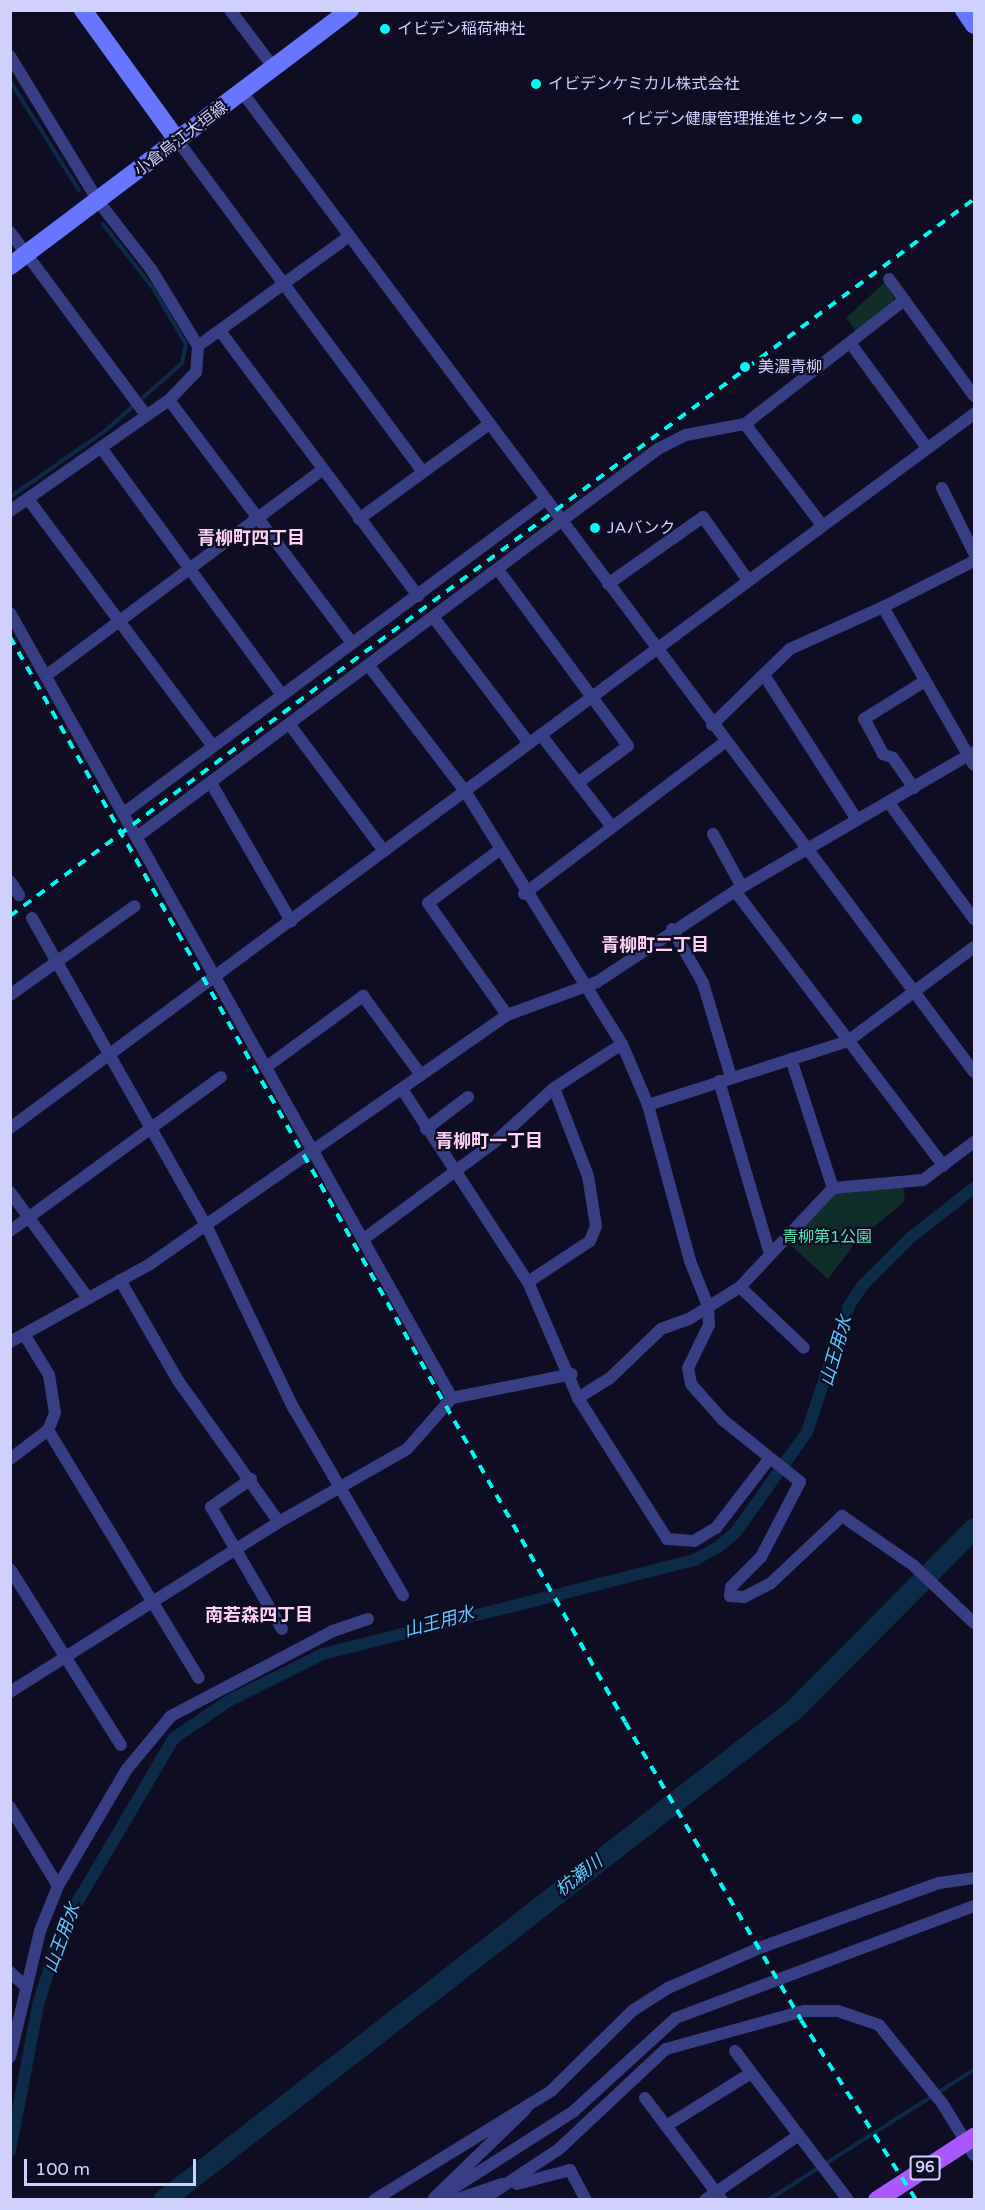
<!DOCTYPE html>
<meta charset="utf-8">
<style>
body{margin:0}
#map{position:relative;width:985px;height:2210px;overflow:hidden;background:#0e0d23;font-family:"Varela Round","Noto Sans JP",sans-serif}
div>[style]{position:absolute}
.green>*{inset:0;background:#102e29}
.stream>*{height:4px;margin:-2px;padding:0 2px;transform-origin:2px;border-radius:2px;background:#0b2b49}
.canal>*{height:12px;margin:-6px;padding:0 6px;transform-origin:6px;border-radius:6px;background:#0b2b49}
.river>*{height:21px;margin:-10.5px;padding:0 10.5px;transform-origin:10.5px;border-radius:10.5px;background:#0b2b49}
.street>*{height:12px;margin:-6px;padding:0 6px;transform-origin:6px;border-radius:6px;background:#373e84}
.secondary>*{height:18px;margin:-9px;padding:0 9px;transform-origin:9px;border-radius:9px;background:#6776ff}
.primary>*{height:18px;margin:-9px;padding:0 9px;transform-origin:9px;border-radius:9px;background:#ab57ff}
.rail>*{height:4px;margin-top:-2px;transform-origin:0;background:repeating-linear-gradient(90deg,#00fbf5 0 9px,transparent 0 17px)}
.dots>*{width:16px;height:16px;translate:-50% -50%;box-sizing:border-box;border:3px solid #0e0d23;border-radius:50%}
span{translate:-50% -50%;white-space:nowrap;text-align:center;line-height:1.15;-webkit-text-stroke:4.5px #0e0d23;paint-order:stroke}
.shield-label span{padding:2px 4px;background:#0e0d23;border:2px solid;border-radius:4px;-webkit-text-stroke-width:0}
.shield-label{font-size:15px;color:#d0d0ff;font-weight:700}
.poi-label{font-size:16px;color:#d0d0ff}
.left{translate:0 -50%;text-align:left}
.right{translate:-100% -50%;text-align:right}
.street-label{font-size:16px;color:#d0d0ff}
.park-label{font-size:16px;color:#59e2af}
.neighbourhood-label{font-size:18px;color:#ffd2f4;font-weight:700}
.water-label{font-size:18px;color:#5ec8ff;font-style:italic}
.frame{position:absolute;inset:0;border:12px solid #d0d0ff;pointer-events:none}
.scale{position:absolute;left:24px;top:2159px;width:172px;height:27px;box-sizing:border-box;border:3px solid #d0d0ff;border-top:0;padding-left:8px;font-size:18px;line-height:21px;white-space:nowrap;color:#d0d0ff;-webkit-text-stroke:4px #0e0d23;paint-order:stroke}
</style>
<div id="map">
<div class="green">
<div style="clip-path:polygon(885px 282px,896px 302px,856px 331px,846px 318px)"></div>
<div style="clip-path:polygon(903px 1187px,905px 1201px,857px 1241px,828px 1279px,787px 1242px,834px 1190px)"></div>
</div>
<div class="stream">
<div style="left:10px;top:81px;width:129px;rotate:57.7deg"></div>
<div style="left:10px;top:497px;width:116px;rotate:-34.8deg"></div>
<div style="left:105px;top:431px;width:103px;rotate:-41.4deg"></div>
<div style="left:182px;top:363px;width:19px;rotate:-78deg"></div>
<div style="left:186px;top:344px;width:65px;rotate:-120.5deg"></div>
<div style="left:153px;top:288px;width:81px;rotate:-128deg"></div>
<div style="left:768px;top:2200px;width:244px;rotate:-32.3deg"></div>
</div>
<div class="canal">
<div style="left:10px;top:2151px;width:149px;rotate:-79.1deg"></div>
<div style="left:38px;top:2005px;width:81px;rotate:-72.7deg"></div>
<div style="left:62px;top:1928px;width:221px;rotate:-59.5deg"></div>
<div style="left:174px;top:1738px;width:68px;rotate:-34.2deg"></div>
<div style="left:230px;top:1700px;width:104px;rotate:-26.3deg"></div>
<div style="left:323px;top:1654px;width:383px;rotate:-14.2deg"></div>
<div style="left:694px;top:1560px;width:26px;rotate:-28deg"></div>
<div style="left:717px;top:1548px;width:23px;rotate:-40deg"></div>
<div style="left:735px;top:1533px;width:124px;rotate:-54.5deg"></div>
<div style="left:807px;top:1432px;width:133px;rotate:-71.6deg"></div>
<div style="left:849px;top:1306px;width:24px;rotate:-57deg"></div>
<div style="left:862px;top:1286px;width:68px;rotate:-45deg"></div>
<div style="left:910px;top:1238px;width:81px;rotate:-38deg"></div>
</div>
<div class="river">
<div style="left:163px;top:2200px;width:800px;rotate:-37.89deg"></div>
<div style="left:794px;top:1709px;width:255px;rotate:-45.2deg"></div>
</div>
<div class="street">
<div style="left:230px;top:10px;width:73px;rotate:52.8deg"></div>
<div style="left:10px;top:56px;width:170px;rotate:58.7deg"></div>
<div style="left:98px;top:201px;width:86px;rotate:52.1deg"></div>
<div style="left:151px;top:269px;width:90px;rotate:58.6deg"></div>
<div style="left:198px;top:346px;width:26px;rotate:94deg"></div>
<div style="left:196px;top:372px;width:39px;rotate:134deg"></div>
<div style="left:169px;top:400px;width:194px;rotate:145.1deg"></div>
<div style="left:242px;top:92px;width:1223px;rotate:53.24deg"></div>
<div style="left:178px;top:141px;width:410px;rotate:53.5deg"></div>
<div style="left:10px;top:232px;width:228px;rotate:53.4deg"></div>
<div style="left:889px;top:279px;width:145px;rotate:54deg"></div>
<div style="left:220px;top:331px;width:331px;rotate:53.2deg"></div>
<div style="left:851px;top:344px;width:129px;rotate:53.8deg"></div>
<div style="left:198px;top:346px;width:185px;rotate:-36deg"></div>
<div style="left:169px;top:400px;width:304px;rotate:53deg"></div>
<div style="left:745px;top:424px;width:127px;rotate:52.7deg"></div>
<div style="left:102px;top:449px;width:305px;rotate:53.8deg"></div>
<div style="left:942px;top:488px;width:72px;rotate:63.8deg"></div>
<div style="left:28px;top:499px;width:307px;rotate:53.2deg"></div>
<div style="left:359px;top:519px;width:160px;rotate:-36.1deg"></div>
<div style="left:499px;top:571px;width:217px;rotate:53.6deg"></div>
<div style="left:628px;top:746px;width:61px;rotate:143.7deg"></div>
<div style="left:608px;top:584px;width:116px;rotate:-35.2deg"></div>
<div style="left:703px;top:517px;width:77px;rotate:54.5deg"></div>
<div style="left:883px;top:607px;width:102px;rotate:-26.8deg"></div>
<div style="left:10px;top:613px;width:901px;rotate:60.62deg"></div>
<div style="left:452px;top:1398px;width:122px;rotate:-11.3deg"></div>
<div style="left:434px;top:618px;width:157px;rotate:52.8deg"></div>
<div style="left:369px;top:666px;width:158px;rotate:52.5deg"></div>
<div style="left:465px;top:791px;width:298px;rotate:58.2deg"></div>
<div style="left:622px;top:1044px;width:66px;rotate:66.9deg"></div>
<div style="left:648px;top:1105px;width:162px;rotate:74.9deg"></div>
<div style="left:690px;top:1261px;width:48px;rotate:68.2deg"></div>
<div style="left:708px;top:1306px;width:19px;rotate:87deg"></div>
<div style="left:709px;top:1325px;width:48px;rotate:116deg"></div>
<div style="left:688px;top:1368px;width:16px;rotate:79deg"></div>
<div style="left:691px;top:1384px;width:48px;rotate:48.4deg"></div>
<div style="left:723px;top:1420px;width:99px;rotate:38.8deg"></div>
<div style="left:800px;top:1482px;width:85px;rotate:117.5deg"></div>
<div style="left:761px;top:1557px;width:42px;rotate:135deg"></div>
<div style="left:731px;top:1587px;width:9px;rotate:96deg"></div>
<div style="left:730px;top:1596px;width:14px;rotate:4deg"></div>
<div style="left:744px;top:1597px;width:30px;rotate:-27deg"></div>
<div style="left:771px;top:1583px;width:98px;rotate:-43.3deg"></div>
<div style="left:842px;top:1516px;width:86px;rotate:34.6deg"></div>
<div style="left:913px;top:1565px;width:84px;rotate:43.6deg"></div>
<div style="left:47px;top:675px;width:343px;rotate:-36.7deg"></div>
<div style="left:764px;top:675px;width:172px;rotate:57.3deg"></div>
<div style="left:290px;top:725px;width:157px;rotate:53.3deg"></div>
<div style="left:712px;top:725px;width:109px;rotate:-44.3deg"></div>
<div style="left:790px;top:649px;width:102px;rotate:-24.3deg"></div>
<div style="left:883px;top:607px;width:182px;rotate:60.1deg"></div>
<div style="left:541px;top:735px;width:116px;rotate:52.3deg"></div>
<div style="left:211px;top:783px;width:160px;rotate:59.9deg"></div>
<div style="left:914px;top:788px;width:37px;rotate:-125deg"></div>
<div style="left:893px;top:758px;width:11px;rotate:-158deg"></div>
<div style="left:883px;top:754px;width:40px;rotate:-118deg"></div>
<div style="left:864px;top:719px;width:72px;rotate:-31.9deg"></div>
<div style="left:889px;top:803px;width:144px;rotate:53.8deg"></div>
<div style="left:125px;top:812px;width:523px;rotate:-36.61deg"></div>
<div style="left:713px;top:834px;width:60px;rotate:61.3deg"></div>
<div style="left:138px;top:836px;width:648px;rotate:-36.66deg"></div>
<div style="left:658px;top:449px;width:31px;rotate:-27deg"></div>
<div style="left:686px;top:435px;width:60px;rotate:-10.6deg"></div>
<div style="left:745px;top:424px;width:202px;rotate:-37.9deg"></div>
<div style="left:498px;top:851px;width:87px;rotate:143.4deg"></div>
<div style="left:428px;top:903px;width:137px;rotate:54.8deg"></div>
<div style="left:10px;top:881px;width:17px;rotate:57deg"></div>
<div style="left:735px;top:891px;width:345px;rotate:52.8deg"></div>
<div style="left:524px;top:894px;width:252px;rotate:-37.1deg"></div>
<div style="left:32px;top:918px;width:353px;rotate:60.5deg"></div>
<div style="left:206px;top:1225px;width:202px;rotate:64.5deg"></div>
<div style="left:293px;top:1407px;width:218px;rotate:59.7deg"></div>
<div style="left:672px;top:929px;width:62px;rotate:60.1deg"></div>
<div style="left:703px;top:983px;width:98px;rotate:73.4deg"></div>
<div style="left:10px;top:995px;width:153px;rotate:-35.5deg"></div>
<div style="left:791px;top:1059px;width:136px;rotate:72deg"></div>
<div style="left:269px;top:1065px;width:117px;rotate:-36.3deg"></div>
<div style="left:363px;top:996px;width:98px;rotate:53.7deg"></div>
<div style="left:719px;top:1081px;width:180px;rotate:73.6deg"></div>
<div style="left:402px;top:1089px;width:230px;rotate:56.9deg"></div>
<div style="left:528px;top:1282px;width:74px;rotate:-33.5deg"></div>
<div style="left:590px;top:1241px;width:16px;rotate:-68deg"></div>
<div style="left:596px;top:1226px;width:51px;rotate:-99.1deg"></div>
<div style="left:588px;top:1176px;width:94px;rotate:-111.1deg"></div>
<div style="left:648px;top:1105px;width:210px;rotate:-17.7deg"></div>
<div style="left:848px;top:1041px;width:157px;rotate:-36.7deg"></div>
<div style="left:10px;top:1128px;width:1200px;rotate:-36.53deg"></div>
<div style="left:426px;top:1129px;width:53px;rotate:-37.3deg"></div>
<div style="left:10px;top:1192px;width:132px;rotate:53.7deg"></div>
<div style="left:10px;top:1231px;width:261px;rotate:-36.1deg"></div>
<div style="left:365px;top:1238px;width:163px;rotate:-36.5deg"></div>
<div style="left:496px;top:1141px;width:79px;rotate:-42.4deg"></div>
<div style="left:554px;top:1088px;width:81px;rotate:-32.9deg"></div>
<div style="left:120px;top:1280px;width:118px;rotate:60deg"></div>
<div style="left:179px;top:1382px;width:172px;rotate:54.5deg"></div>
<div style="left:528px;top:1282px;width:126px;rotate:66.7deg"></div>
<div style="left:578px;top:1398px;width:167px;rotate:57.7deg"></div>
<div style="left:667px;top:1539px;width:27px;rotate:4deg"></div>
<div style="left:694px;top:1541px;width:26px;rotate:-31deg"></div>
<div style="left:716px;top:1528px;width:88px;rotate:-52.4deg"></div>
<div style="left:740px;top:1287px;width:88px;rotate:43.6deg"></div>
<div style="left:24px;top:1334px;width:48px;rotate:58.6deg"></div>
<div style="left:49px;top:1375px;width:38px;rotate:81deg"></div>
<div style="left:55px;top:1413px;width:18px;rotate:112deg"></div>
<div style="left:48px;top:1430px;width:290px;rotate:58.7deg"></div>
<div style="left:10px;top:1342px;width:160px;rotate:-29.1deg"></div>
<div style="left:150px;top:1264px;width:435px;rotate:-34.9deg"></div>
<div style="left:507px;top:1015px;width:96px;rotate:-20.1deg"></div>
<div style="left:597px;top:982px;width:165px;rotate:-33.4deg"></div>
<div style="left:735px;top:891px;width:276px;rotate:-30.2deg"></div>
<div style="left:578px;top:1398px;width:36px;rotate:-32deg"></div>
<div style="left:609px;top:1379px;width:72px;rotate:-43.9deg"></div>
<div style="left:661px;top:1329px;width:30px;rotate:-20deg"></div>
<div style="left:689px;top:1319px;width:60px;rotate:-32.1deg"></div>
<div style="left:740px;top:1287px;width:136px;rotate:-46.8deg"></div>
<div style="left:833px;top:1188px;width:90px;rotate:-5.1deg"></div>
<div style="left:923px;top:1180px;width:64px;rotate:-36.7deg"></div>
<div style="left:10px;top:1459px;width:48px;rotate:-37.3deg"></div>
<div style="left:251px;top:1479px;width:49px;rotate:145deg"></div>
<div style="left:211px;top:1507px;width:141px;rotate:59.8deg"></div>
<div style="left:10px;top:1569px;width:208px;rotate:57.8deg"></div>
<div style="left:10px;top:1692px;width:318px;rotate:-32.3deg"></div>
<div style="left:279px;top:1522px;width:147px;rotate:-29.7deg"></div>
<div style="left:407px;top:1449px;width:68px;rotate:-48.6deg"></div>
<div style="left:10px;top:1807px;width:92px;rotate:58.7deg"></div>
<div style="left:58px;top:1886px;width:48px;rotate:111.8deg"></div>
<div style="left:40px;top:1931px;width:130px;rotate:103.4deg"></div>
<div style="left:58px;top:1886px;width:136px;rotate:-59.5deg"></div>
<div style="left:127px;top:1769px;width:69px;rotate:-50.3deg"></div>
<div style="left:171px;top:1716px;width:183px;rotate:-27.7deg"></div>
<div style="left:333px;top:1631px;width:37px;rotate:-19deg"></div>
<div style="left:10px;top:1972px;width:21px;rotate:43deg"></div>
<div style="left:735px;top:2051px;width:187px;rotate:52.8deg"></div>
<div style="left:645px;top:2098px;width:128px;rotate:53deg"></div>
<div style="left:666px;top:2126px;width:100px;rotate:-31.9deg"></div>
<div style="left:517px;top:2184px;width:55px;rotate:-14.8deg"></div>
<div style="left:570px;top:2170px;width:34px;rotate:62deg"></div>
<div style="left:434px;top:2198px;width:128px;rotate:-44.1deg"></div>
<div style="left:374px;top:2200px;width:208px;rotate:-31.6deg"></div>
<div style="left:551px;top:2091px;width:114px;rotate:-44.6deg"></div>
<div style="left:632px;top:2011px;width:43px;rotate:-32.6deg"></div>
<div style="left:668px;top:1988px;width:103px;rotate:-23.6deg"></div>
<div style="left:762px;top:1947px;width:188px;rotate:-19.9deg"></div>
<div style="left:939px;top:1883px;width:35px;rotate:-8deg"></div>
<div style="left:435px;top:2200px;width:165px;rotate:-32.6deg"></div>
<div style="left:574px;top:2111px;width:138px;rotate:-42.4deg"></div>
<div style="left:676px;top:2018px;width:318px;rotate:-20.6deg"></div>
<div style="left:455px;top:2200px;width:50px;rotate:-18.8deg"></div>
<div style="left:482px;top:2200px;width:92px;rotate:-33.5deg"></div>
<div style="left:559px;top:2149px;width:146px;rotate:-43.1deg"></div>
<div style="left:666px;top:2049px;width:143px;rotate:-15.4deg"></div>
<div style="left:804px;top:2011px;width:34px"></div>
<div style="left:838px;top:2011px;width:43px;rotate:18.9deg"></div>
<div style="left:879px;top:2025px;width:100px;rotate:51.1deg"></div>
<div style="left:942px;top:2103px;width:61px;rotate:58.4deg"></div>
<div style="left:705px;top:2200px;width:114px;rotate:-34.7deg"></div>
</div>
<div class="secondary">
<div style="left:83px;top:10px;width:162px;rotate:54.1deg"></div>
<div style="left:964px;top:10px;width:18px;rotate:56deg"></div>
<div style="left:10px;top:266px;width:426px;rotate:-37deg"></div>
</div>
<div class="primary">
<div style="left:877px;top:2200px;width:116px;rotate:-33deg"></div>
</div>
<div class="rail">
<div style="left:10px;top:637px;width:1247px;rotate:60.45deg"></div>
<div style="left:625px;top:1722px;width:346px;rotate:59.4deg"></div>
<div style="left:801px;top:2020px;width:214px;rotate:57.4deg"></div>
<div style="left:10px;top:916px;width:1201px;rotate:-36.64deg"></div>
</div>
<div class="dots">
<div style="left:385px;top:29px;background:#00fbf5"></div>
<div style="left:536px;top:84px;background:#00fbf5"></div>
<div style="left:857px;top:119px;background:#00fbf5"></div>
<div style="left:745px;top:367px;background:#00fbf5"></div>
<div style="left:595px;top:528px;background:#00fbf5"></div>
</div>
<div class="shield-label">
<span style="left:925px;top:2168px">96</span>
</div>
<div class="poi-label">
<span class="left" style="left:397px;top:29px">イビデン稲荷神社</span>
<span class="left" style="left:548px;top:84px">イビデンケミカル株式会社</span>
<span class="right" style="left:845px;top:119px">イビデン健康管理推進センター</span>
<span class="left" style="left:758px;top:367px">美濃青柳</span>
<span class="left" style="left:607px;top:528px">JAバンク</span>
</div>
<div class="street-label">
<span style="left:181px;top:139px;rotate:-37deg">小倉烏江大垣線</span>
</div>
<div class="park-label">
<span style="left:827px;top:1237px">青柳第1公園</span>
</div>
<div class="neighbourhood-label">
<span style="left:251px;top:538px">青柳町四丁目</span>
<span style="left:655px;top:945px">青柳町二丁目</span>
<span style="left:489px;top:1141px">青柳町一丁目</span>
<span style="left:259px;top:1615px">南若森四丁目</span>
</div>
<div class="water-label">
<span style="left:836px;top:1351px;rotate:-74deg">山王用水</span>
<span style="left:439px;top:1622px;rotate:-15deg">山王用水</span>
<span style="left:579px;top:1876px;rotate:-38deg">杭瀬川</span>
<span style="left:62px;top:1938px;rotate:-70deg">山王用水</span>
</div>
<div class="frame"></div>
<div class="scale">100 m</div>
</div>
